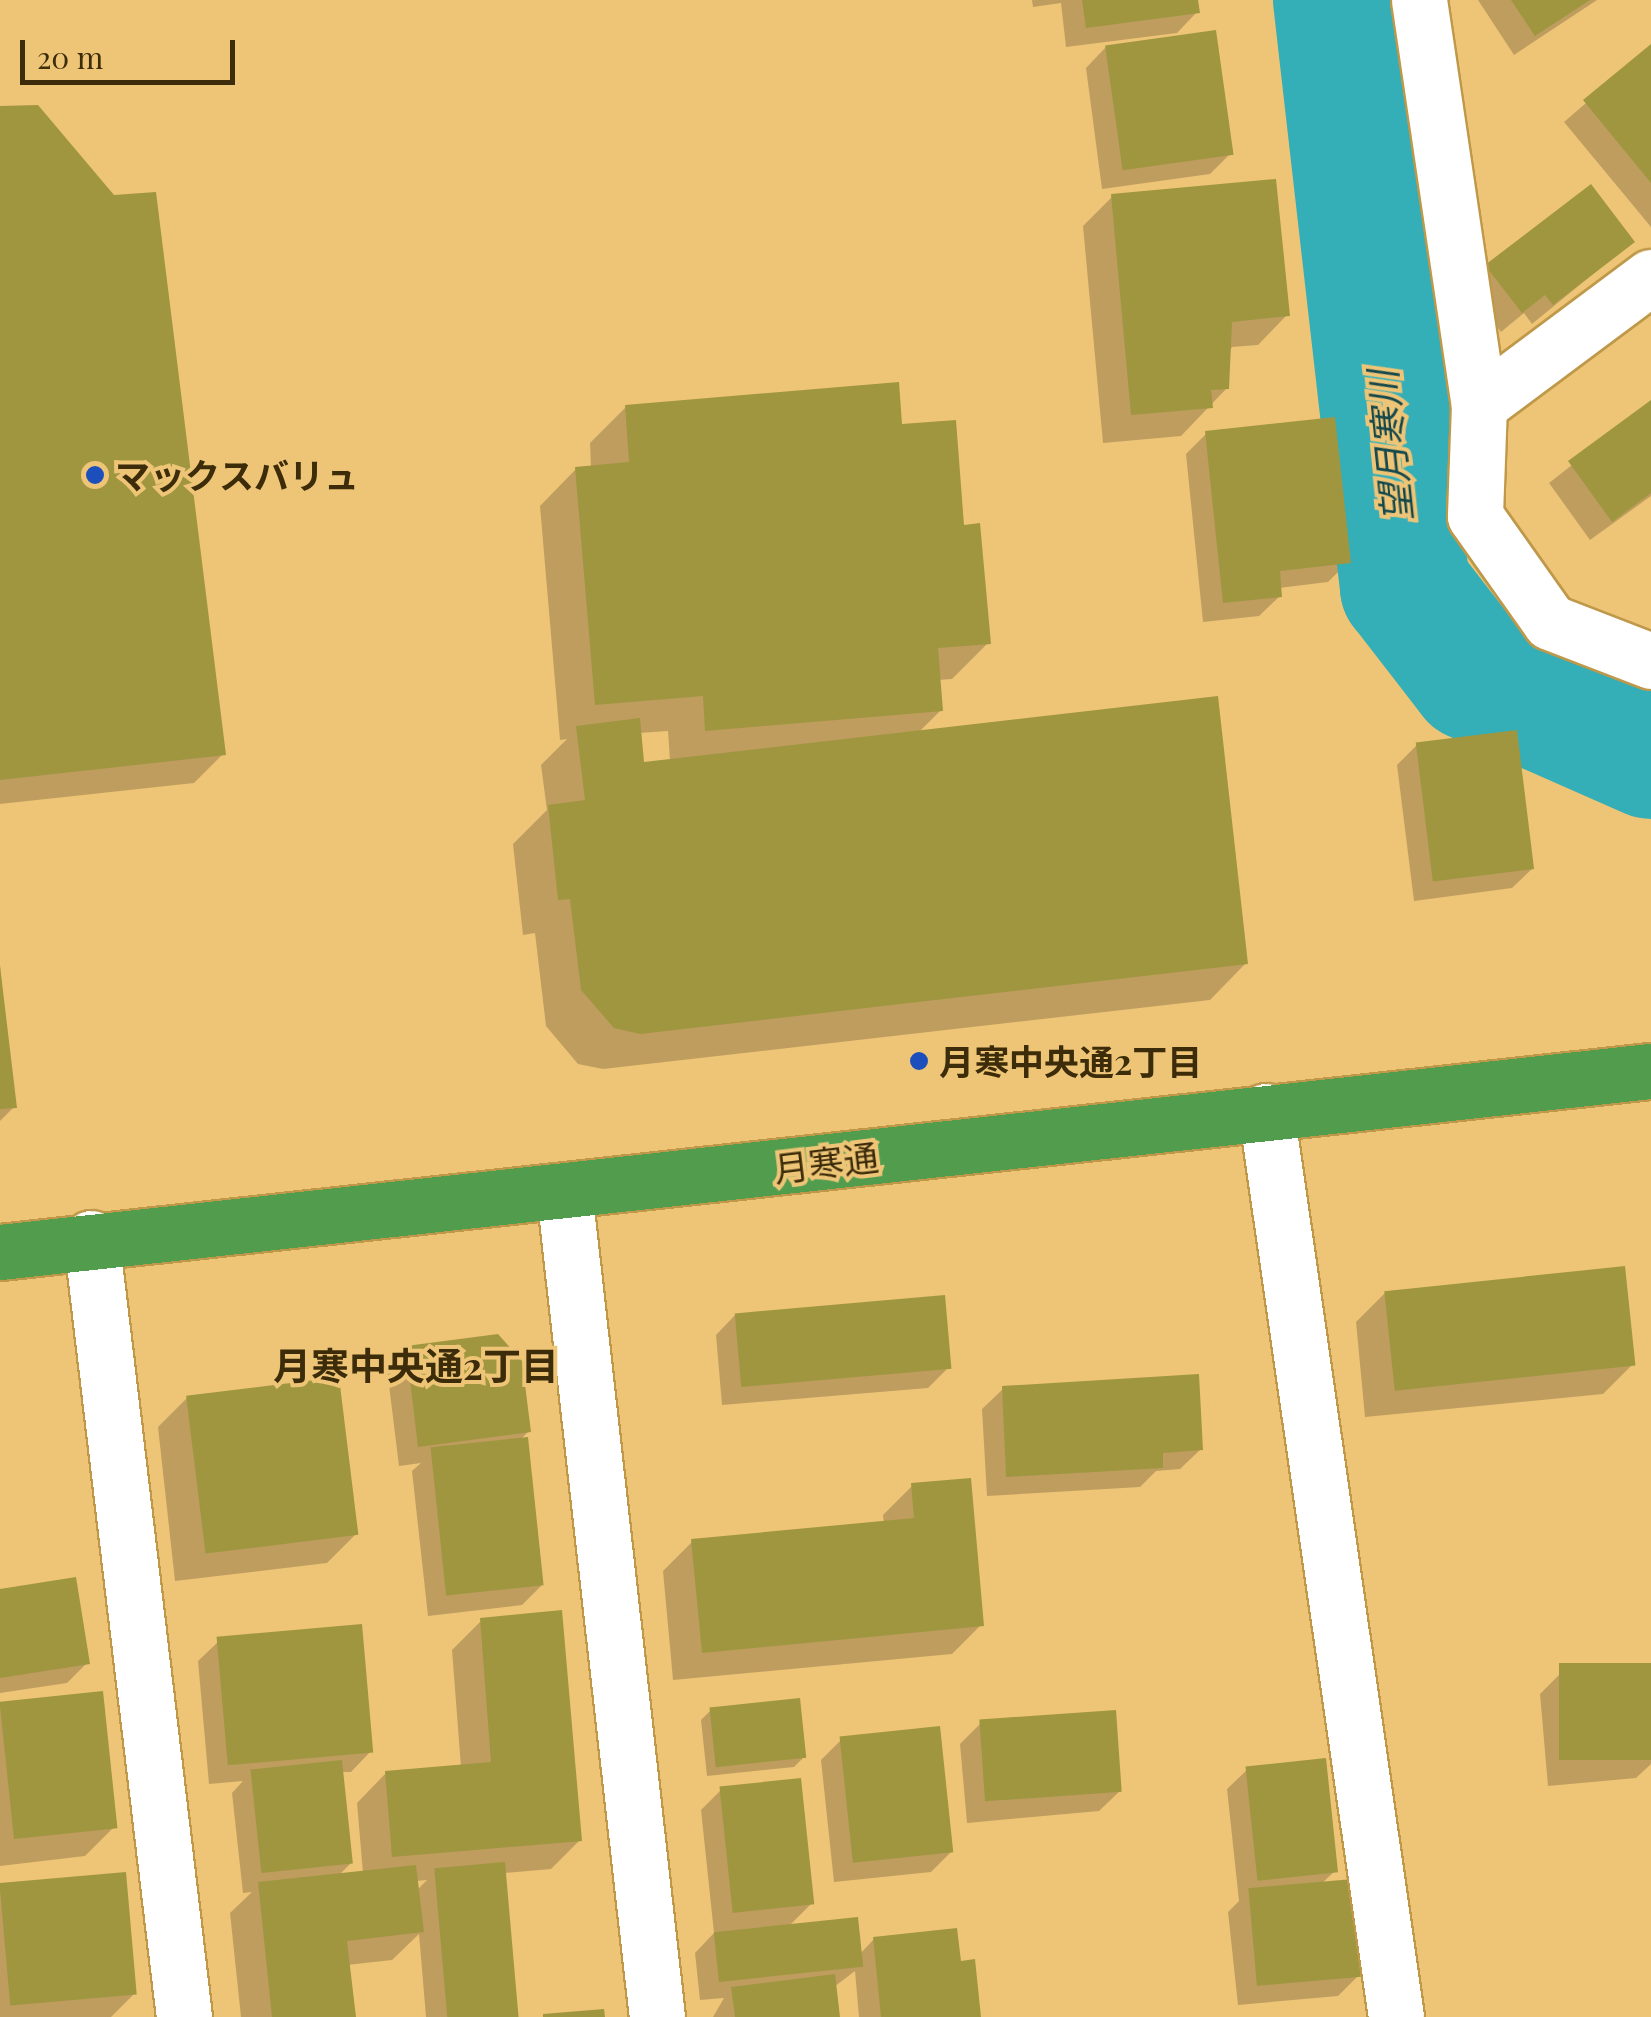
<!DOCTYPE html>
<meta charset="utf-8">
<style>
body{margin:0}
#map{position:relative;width:1651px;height:2017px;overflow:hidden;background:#eec577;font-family:"Playfair Display","Noto Sans JP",serif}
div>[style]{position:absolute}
.shadow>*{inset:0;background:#0003}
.river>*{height:130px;margin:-65px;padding:0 65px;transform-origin:65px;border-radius:65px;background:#34aeb7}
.building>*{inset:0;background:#a09640;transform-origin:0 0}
.roads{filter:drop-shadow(2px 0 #bf9849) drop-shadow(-2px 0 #bf9849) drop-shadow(0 2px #bf9849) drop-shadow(0 -2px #bf9849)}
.minor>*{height:55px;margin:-27.5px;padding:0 27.5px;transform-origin:27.5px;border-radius:27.5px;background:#fff}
.highway>*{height:55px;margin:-27.5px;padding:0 27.5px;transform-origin:27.5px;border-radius:27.5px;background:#519d4d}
.dots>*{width:28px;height:28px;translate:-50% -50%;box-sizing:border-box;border:5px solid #eec577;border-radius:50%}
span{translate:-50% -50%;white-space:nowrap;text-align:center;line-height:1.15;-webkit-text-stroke:8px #eec577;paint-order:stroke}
.poi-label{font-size:35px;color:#3c2c0a;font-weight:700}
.left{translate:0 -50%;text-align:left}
.street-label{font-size:35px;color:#3c2c0a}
.water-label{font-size:38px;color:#14484c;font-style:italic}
.neighbourhood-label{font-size:38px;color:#3c2c0a;font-weight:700}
.scale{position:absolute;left:20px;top:40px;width:215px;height:45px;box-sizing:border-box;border:5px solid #3c2c0a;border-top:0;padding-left:12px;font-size:30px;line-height:35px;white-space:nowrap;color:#3c2c0a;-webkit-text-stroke:8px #eec577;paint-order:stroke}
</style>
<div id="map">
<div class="shadow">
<div style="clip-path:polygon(1032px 0,1196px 0,1197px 12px,1177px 33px,1066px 47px,1061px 3px,1033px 7px)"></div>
<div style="clip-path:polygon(1478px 0,1597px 0,1514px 55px)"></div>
<div style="clip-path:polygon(1106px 47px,1230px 154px,1210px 174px,1102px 189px,1086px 68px)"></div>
<div style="clip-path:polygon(1651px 47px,1651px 227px,1564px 122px)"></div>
<div style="clip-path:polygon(0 109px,223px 754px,194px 783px,0 804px)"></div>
<div style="clip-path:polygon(1112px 197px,1287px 315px,1258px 345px,1232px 347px,1224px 360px,1227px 388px,1181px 436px,1103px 443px,1083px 226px)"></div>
<div style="clip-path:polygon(1632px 242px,1532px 324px,1524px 313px,1501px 332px,1467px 287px,1487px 267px)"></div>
<div style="clip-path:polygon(1651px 403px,1651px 496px,1590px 540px,1549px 483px)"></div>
<div style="clip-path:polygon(evenodd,626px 407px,900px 427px,962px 527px,988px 643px,952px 679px,938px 680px,941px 710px,918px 733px,1246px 963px,1210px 1000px,603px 1069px,578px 1064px,546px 1026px,535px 933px,523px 935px,513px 844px,547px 810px,541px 765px,567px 739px,560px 740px,540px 506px,576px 469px,591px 468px,590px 443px,626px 407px,668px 731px,670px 761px,642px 765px,639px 733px,668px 731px)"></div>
<div style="clip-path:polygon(1206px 434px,1348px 562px,1328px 582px,1279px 588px,1280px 596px,1259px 616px,1203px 622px,1186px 454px)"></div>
<div style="clip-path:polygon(1417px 745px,1533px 868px,1512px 888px,1414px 901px,1397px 765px)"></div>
<div style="clip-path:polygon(0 965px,14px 1107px,0 1121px)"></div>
<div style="clip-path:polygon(1385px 1293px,1632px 1365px,1603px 1394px,1365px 1417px,1356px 1322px)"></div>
<div style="clip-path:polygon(736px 1314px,948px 1368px,928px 1388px,722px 1405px,716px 1335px)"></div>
<div style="clip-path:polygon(407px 1348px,529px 1431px,519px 1441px,542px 1585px,522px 1605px,428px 1616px,412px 1471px,421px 1463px,399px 1466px,387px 1369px)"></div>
<div style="clip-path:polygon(1003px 1389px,1201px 1449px,1180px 1469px,1156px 1471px,1140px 1487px,987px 1496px,982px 1409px)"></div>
<div style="clip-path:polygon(187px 1398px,356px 1534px,327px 1563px,175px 1581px,158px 1427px)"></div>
<div style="clip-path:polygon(912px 1486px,981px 1625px,952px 1654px,673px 1680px,663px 1571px,692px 1542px,884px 1524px,883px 1515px)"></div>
<div style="clip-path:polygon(0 1592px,87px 1663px,67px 1683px,0 1693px)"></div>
<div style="clip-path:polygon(evenodd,481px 1621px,580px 1840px,551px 1869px,504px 1873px,517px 2017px,426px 2017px,419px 1934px,392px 1960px,347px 1965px,353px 2017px,241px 2017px,230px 1913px,252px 1892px,243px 1893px,232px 1793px,243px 1781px,209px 1784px,198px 1661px,219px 1641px,371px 1751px,351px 1772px,341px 1772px,351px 1863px,338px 1876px,363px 1873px,357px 1803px,386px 1773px,461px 1767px,452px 1650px,481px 1621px,427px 1880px,417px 1890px,416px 1881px,427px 1880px)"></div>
<div style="clip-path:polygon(1560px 1674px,1651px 1695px,1651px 1764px,1636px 1778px,1548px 1786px,1540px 1694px)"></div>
<div style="clip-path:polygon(0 1706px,114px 1827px,85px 1856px,0 1866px)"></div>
<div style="clip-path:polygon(711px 1710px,804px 1757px,794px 1767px,707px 1776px,701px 1720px)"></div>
<div style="clip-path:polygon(980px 1724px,1120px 1791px,1099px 1811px,967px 1823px,960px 1744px)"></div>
<div style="clip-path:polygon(841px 1740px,952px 1851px,931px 1872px,834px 1882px,821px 1760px)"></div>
<div style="clip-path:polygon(1248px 1769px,1335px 1871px,1321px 1884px,1358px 1976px,1338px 1996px,1238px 2005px,1228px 1912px,1239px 1901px,1227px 1789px)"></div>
<div style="clip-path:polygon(721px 1790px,812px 1903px,789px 1926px,859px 1955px,874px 1939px,959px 1964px,979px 2017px,859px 2017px,855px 1971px,834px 1987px,838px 2017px,713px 2017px,724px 1998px,700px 2000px,695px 1953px,714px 1933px,701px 1810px)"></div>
<div style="clip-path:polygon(0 1886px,134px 1994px,111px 2017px,0 2017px)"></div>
</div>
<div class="river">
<div style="left:1338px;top:0;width:591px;rotate:83.49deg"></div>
<div style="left:1405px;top:587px;width:113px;rotate:52.2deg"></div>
<div style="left:1474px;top:676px;width:193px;rotate:23.8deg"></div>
</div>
<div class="building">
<div style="clip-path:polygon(1082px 0,1198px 0,1200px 13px,1086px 28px)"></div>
<div style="clip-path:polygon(1511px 0,1590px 0,1535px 36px)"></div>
<div style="left:1216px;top:30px;width:126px;height:112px;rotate:82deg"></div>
<div style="clip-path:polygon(1651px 44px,1651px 183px,1583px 100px)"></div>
<div style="clip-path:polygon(38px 105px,114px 195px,156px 192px,226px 755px,0 780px,0 106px)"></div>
<div style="clip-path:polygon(1276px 179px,1290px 316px,1232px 322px,1229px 389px,1211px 390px,1213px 408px,1131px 415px,1111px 194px)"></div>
<div style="clip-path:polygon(1591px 184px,1635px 242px,1553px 305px,1545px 295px,1522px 313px,1485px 265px)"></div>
<div style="clip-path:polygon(899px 382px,902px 424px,956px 420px,964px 525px,980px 523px,991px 644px,938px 648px,943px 711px,705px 731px,703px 696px,595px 705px,575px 467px,629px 462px,625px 405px)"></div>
<div style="clip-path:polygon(1651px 400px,1651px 493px,1612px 522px,1568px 461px)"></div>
<div style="clip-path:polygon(1335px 417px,1351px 563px,1280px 571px,1282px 597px,1223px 603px,1205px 431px)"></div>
<div style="clip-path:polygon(1218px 696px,1248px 964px,640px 1034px,614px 1028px,581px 990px,570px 899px,558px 900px,548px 805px,585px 800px,576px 726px,640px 718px,644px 762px)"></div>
<div style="left:1517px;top:730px;width:140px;height:102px;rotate:83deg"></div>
<div style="clip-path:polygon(0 966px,17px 1108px,0 1109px)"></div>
<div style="left:1625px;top:1266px;width:100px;height:242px;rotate:84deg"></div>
<div style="left:945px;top:1295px;width:74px;height:211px;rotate:85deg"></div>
<div style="clip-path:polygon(498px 1334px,522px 1361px,531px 1432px,418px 1447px,406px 1346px)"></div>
<div style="clip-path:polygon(1199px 1374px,1203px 1450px,1163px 1453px,1163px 1468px,1006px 1477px,1002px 1386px)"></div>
<div style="left:339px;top:1377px;width:159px;height:154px;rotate:83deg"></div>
<div style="left:528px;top:1437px;width:149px;height:98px;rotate:84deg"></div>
<div style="clip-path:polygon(971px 1478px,984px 1626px,702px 1653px,691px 1539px,914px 1518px,911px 1483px)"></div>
<div style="clip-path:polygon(76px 1577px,90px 1664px,0 1678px,0 1589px)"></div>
<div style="clip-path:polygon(562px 1610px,582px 1841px,392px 1857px,385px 1771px,491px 1762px,480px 1618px)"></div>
<div style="left:362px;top:1624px;width:129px;height:146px;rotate:85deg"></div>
<div style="left:1651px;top:1663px;width:97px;height:92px;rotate:90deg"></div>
<div style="left:103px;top:1691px;width:138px;height:104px;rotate:84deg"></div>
<div style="left:800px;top:1698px;width:60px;height:91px;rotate:84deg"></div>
<div style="left:1116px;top:1710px;width:82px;height:137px;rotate:86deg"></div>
<div style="left:940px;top:1726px;width:127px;height:101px;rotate:84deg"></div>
<div style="left:1326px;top:1758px;width:115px;height:81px;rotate:84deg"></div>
<div style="left:342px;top:1760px;width:104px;height:92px;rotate:84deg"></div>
<div style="left:801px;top:1778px;width:127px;height:82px;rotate:84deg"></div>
<div style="left:505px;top:1862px;width:156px;height:71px;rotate:85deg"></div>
<div style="clip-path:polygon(416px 1865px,424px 1932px,347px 1941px,356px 2017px,272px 2017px,258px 1882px)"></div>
<div style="left:126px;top:1872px;width:123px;height:127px;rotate:85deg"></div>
<div style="left:1353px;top:1879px;width:98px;height:105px;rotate:85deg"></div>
<div style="left:858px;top:1917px;width:50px;height:145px;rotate:84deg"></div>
<div style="clip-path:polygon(957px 1928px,961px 1961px,975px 1959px,981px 2017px,881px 2017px,873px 1937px)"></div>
<div style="clip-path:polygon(835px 1974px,840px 2017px,735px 2017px,731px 1987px)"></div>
<div style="clip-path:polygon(604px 2009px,605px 2017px,543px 2017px,543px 2014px)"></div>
</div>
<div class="roads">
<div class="minor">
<div style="left:1419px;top:0;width:409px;rotate:81.6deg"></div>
<div style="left:1479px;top:405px;width:111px;rotate:92.1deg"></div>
<div style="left:1475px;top:516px;width:130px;rotate:54.7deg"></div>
<div style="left:1550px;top:622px;width:108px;rotate:21.1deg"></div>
<div style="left:1479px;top:405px;width:214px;rotate:-36.7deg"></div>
<div style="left:1266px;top:1111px;width:915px;rotate:81.83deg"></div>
<div style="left:564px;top:1192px;width:830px;rotate:83.57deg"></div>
<div style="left:91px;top:1238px;width:785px;rotate:83.19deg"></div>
</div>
<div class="highway">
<div style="left:0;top:1252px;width:1661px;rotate:-6.26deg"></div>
</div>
</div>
<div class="dots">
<div style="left:95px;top:475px;background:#1d4fbc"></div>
<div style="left:919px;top:1061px;background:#1d4fbc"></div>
</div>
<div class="poi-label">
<span class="left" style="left:115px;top:475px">マックスバリュ</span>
<span class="left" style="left:939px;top:1061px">月寒中央通2丁目</span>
</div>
<div class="street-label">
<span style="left:826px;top:1162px;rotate:-7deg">月寒通</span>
</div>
<div class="water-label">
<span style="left:1389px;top:446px;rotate:-96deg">望月寒川</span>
</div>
<div class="neighbourhood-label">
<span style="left:416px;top:1365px">月寒中央通2丁目</span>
</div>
<div class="scale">20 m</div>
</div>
